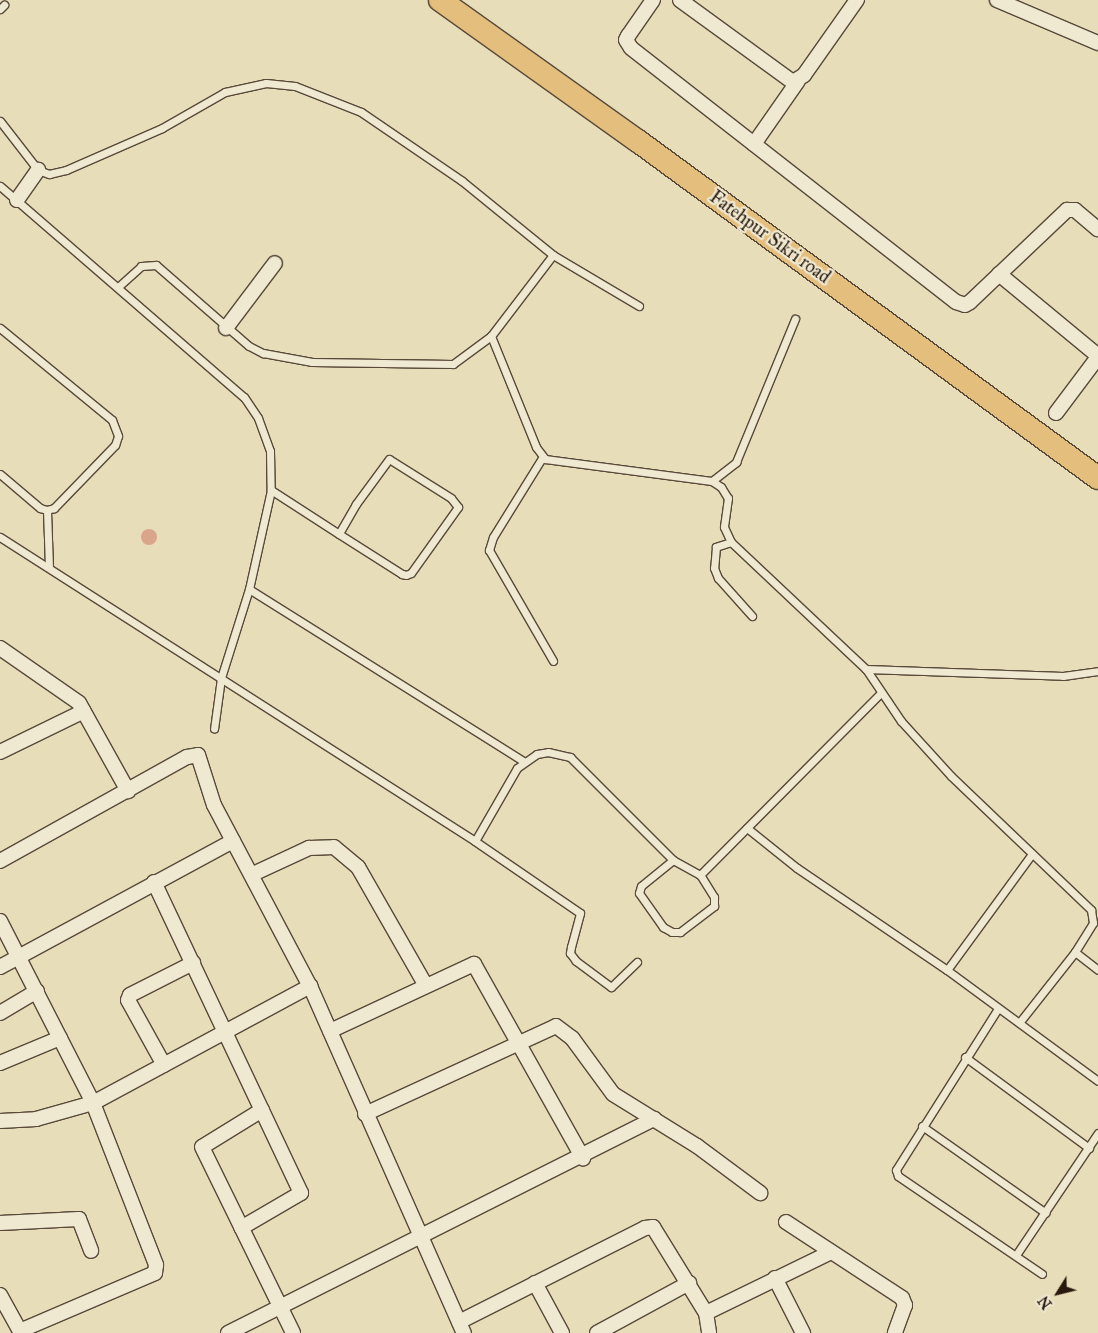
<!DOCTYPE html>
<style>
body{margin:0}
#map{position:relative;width:1098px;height:1333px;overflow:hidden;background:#e7ddb9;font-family:"IM FELL Great Primer",serif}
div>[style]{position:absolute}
.building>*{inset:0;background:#daa58a}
.round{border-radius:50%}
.roads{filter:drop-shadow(1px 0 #584939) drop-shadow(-1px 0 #584939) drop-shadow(0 1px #584939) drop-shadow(0 -1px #584939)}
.lane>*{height:7px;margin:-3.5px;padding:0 3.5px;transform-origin:3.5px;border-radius:3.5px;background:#efe9d2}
.street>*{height:14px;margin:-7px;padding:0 7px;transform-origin:7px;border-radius:7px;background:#efe9d2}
.primary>*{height:22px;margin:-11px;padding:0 11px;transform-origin:11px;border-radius:11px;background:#e4be7c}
span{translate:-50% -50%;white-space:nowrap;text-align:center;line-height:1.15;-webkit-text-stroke:4.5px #efe9d2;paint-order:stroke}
.street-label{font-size:18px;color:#28180e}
.north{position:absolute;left:1033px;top:1268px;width:50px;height:50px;-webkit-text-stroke:4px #efe9d2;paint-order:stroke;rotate:234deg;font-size:14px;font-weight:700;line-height:20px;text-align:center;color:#28180e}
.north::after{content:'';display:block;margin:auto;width:18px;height:22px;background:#28180e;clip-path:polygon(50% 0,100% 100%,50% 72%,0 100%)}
</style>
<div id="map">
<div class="building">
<div class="round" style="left:141px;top:529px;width:16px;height:16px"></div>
</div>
<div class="roads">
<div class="lane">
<div style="left:0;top:9px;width:6px;rotate:-45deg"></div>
<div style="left:0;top:121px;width:62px;rotate:52.2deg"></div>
<div style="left:38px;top:170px;width:12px;rotate:20deg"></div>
<div style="left:49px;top:174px;width:17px;rotate:-13deg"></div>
<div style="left:66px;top:170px;width:105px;rotate:-23.6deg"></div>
<div style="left:162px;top:128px;width:73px;rotate:-29.7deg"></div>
<div style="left:225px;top:92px;width:42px;rotate:-12.4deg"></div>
<div style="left:266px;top:83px;width:29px;rotate:6deg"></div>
<div style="left:295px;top:86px;width:71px;rotate:21.5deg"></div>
<div style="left:361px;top:112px;width:122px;rotate:34.3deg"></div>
<div style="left:462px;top:181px;width:117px;rotate:39.1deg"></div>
<div style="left:0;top:186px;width:323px;rotate:40.9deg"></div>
<div style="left:244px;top:397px;width:25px;rotate:56deg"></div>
<div style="left:258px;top:418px;width:35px;rotate:70deg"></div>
<div style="left:270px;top:451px;width:39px;rotate:89deg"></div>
<div style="left:271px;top:490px;width:101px;rotate:102.5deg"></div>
<div style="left:249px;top:589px;width:93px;rotate:107.5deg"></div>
<div style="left:221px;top:678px;width:51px;rotate:97.8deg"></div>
<div style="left:118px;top:287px;width:31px;rotate:-42deg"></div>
<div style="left:141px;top:266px;width:15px;rotate:-4deg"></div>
<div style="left:156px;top:265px;width:123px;rotate:41.1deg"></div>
<div style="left:249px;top:346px;width:16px;rotate:27deg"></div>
<div style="left:263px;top:353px;width:50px;rotate:10.4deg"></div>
<div style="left:312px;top:362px;width:141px;rotate:0.8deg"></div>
<div style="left:453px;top:364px;width:47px;rotate:-36.4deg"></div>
<div style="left:491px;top:336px;width:102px;rotate:-52.6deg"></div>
<div style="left:553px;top:255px;width:100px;rotate:30.7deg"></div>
<div style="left:0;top:328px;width:145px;rotate:39.4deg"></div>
<div style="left:112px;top:420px;width:17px;rotate:69deg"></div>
<div style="left:118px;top:436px;width:9px;rotate:108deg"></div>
<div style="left:115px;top:445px;width:88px;rotate:134.1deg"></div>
<div style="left:54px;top:508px;width:7px;rotate:164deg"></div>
<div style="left:47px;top:510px;width:7px;rotate:-164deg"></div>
<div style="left:40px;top:508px;width:52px;rotate:-139.6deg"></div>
<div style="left:491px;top:336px;width:120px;rotate:67.9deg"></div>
<div style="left:536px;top:447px;width:15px;rotate:53deg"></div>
<div style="left:545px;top:459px;width:168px;rotate:7.5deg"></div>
<div style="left:712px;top:481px;width:11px;rotate:34deg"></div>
<div style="left:721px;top:487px;width:13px;rotate:58deg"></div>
<div style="left:728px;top:498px;width:29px;rotate:98deg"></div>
<div style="left:724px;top:527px;width:17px;rotate:65deg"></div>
<div style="left:731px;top:542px;width:16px;rotate:162deg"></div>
<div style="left:716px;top:547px;width:21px;rotate:95deg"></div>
<div style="left:714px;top:568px;width:11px;rotate:68deg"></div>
<div style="left:718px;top:578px;width:51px;rotate:48.2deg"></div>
<div style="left:542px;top:458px;width:93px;rotate:121.8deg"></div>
<div style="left:493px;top:537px;width:14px;rotate:107deg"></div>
<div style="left:489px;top:550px;width:128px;rotate:60deg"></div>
<div style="left:712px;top:481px;width:31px;rotate:-38deg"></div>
<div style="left:736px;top:462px;width:155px;rotate:-67.6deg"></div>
<div style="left:271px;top:490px;width:81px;rotate:32.9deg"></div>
<div style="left:339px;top:534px;width:75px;rotate:32.4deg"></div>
<div style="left:402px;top:574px;width:4px;rotate:14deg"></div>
<div style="left:406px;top:575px;width:5px;rotate:-22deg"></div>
<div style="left:411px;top:573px;width:81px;rotate:-54.5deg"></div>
<div style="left:458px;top:507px;width:11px;rotate:-128deg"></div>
<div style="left:451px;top:498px;width:73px;rotate:-147.8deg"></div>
<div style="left:389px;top:459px;width:56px;rotate:126.3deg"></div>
<div style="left:356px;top:504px;width:34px;rotate:120deg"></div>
<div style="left:47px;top:510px;width:57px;rotate:88deg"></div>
<div style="left:0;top:537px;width:564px;rotate:32.62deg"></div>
<div style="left:731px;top:542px;width:185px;rotate:43.3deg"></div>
<div style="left:866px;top:669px;width:63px;rotate:56.1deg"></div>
<div style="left:901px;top:721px;width:74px;rotate:47.7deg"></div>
<div style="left:951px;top:776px;width:194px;rotate:43.7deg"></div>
<div style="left:1091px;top:910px;width:13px;rotate:81deg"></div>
<div style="left:1093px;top:923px;width:34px;rotate:122deg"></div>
<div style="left:1075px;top:952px;width:90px;rotate:128.3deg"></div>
<div style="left:249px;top:589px;width:324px;rotate:32.1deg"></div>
<div style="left:866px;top:669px;width:197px;rotate:2deg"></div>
<div style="left:1063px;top:676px;width:35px;rotate:-8deg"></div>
<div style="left:747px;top:828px;width:64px;rotate:38.7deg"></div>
<div style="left:797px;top:868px;width:181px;rotate:34.2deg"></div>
<div style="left:947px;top:970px;width:187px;rotate:36.3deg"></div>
<div style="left:673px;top:860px;width:41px;rotate:140.9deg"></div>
<div style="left:641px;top:886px;width:7px;rotate:106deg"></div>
<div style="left:639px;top:893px;width:42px;rotate:54.8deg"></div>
<div style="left:663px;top:927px;width:10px;rotate:29deg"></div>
<div style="left:672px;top:932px;width:8px"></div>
<div style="left:680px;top:932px;width:43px;rotate:-37.4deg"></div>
<div style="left:714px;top:906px;width:9px;rotate:-90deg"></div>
<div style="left:714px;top:897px;width:26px;rotate:-122deg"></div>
<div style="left:700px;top:875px;width:257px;rotate:-45.2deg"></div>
<div style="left:1075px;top:952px;width:29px;rotate:38deg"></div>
<div style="left:637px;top:962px;width:36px;rotate:136deg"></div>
<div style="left:611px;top:987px;width:44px;rotate:-143.4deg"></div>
<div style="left:576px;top:961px;width:10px;rotate:-127deg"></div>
<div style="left:570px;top:953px;width:6px;rotate:-81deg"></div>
<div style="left:571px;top:947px;width:35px;rotate:-75deg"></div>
<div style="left:580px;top:913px;width:127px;rotate:-145.6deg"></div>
<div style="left:475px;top:841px;width:84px;rotate:-60.1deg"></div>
<div style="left:517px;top:768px;width:24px;rotate:-35deg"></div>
<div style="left:537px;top:754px;width:11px;rotate:-10deg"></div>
<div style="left:548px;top:752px;width:23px;rotate:13deg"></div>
<div style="left:570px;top:757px;width:146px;rotate:45deg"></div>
<div style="left:673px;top:860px;width:31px;rotate:29deg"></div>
<div style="left:947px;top:970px;width:144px;rotate:-53.8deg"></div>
<div style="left:997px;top:1010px;width:189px;rotate:122.3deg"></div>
<div style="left:896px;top:1170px;width:6px;rotate:72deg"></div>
<div style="left:898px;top:1176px;width:174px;rotate:34.2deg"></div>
<div style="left:965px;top:1057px;width:154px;rotate:36.3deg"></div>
<div style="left:922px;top:1126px;width:151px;rotate:35.1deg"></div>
<div style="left:1016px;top:1255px;width:147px;rotate:-56.1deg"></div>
</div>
<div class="street">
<div style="left:653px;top:0;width:44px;rotate:124.8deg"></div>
<div style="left:628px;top:36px;width:4px;rotate:117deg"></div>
<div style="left:626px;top:40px;width:9px;rotate:58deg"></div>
<div style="left:631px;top:48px;width:412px;rotate:38deg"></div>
<div style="left:956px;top:302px;width:9px;rotate:18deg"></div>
<div style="left:965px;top:305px;width:6px;rotate:-31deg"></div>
<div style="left:970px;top:302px;width:134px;rotate:-43.5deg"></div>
<div style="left:1067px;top:210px;width:8px"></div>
<div style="left:1075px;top:210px;width:30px;rotate:40deg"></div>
<div style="left:680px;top:0;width:140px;rotate:36deg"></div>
<div style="left:793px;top:82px;width:13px;rotate:-32deg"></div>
<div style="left:804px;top:75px;width:92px;rotate:-54.8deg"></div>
<div style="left:997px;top:0;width:110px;rotate:23.1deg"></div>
<div style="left:754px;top:144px;width:77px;rotate:-55.1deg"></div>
<div style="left:17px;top:200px;width:37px;rotate:-55deg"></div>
<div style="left:999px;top:274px;width:129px;rotate:39.6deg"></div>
<div style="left:226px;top:328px;width:81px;rotate:-53deg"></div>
<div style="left:1056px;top:413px;width:70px;rotate:-53.1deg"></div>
<div style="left:0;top:648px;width:96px;rotate:34.8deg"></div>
<div style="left:79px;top:703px;width:101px;rotate:60.9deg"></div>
<div style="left:0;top:752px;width:93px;rotate:-26deg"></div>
<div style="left:0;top:861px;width:214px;rotate:-29.1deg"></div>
<div style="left:187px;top:757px;width:11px;rotate:-10deg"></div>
<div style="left:198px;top:755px;width:52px;rotate:72.3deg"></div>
<div style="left:214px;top:805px;width:205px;rotate:62.1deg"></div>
<div style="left:310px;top:986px;width:380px;rotate:66.1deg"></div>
<div style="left:253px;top:874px;width:62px;rotate:-24.9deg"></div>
<div style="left:309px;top:848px;width:25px;rotate:-2deg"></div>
<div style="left:334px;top:847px;width:31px;rotate:40deg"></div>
<div style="left:358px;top:867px;width:135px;rotate:60.2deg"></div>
<div style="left:154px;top:882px;width:344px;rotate:64.7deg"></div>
<div style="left:301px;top:1193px;width:69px;rotate:149.7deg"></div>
<div style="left:0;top:921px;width:204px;rotate:62.9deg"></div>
<div style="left:93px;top:1103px;width:174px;rotate:68.7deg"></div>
<div style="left:156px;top:1265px;width:8px;rotate:97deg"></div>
<div style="left:155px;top:1273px;width:147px;rotate:156.8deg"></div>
<div style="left:0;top:967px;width:265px;rotate:-28.4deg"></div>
<div style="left:0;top:1013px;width:43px;rotate:-30.7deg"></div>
<div style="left:330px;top:1031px;width:159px;rotate:-25deg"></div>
<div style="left:474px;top:964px;width:223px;rotate:60.7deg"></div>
<div style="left:0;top:1063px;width:65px;rotate:-22.6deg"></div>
<div style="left:164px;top:1065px;width:74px;rotate:-119deg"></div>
<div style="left:128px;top:1000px;width:5px;rotate:-68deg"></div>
<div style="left:130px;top:995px;width:71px;rotate:-26.9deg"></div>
<div style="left:262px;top:1110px;width:70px;rotate:148.3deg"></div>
<div style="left:202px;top:1147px;width:207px;rotate:63.9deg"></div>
<div style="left:365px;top:1114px;width:210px;rotate:-24.7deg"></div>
<div style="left:556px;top:1026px;width:20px;rotate:37deg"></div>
<div style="left:572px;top:1038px;width:69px;rotate:53.8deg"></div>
<div style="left:613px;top:1094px;width:99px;rotate:31.8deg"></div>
<div style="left:697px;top:1146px;width:79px;rotate:36.7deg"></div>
<div style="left:0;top:1121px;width:36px;rotate:-3deg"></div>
<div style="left:36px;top:1119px;width:59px;rotate:-15.7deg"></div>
<div style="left:93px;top:1103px;width:247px;rotate:-28.3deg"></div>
<div style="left:786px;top:1222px;width:139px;rotate:33.2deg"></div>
<div style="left:902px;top:1298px;width:8px;rotate:67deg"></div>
<div style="left:905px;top:1305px;width:30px;rotate:110deg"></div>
<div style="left:0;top:1223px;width:79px;rotate:-2.9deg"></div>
<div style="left:79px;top:1219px;width:34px;rotate:69deg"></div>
<div style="left:775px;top:1278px;width:62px;rotate:63deg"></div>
<div style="left:535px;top:1283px;width:57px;rotate:61.6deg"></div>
<div style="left:0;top:1295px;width:43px;rotate:61.1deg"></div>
<div style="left:706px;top:1313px;width:137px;rotate:-26deg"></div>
<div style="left:459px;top:1322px;width:208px;rotate:-26.8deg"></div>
<div style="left:645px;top:1228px;width:8px;rotate:-7deg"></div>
<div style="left:653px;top:1227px;width:101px;rotate:58.4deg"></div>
<div style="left:706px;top:1313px;width:20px;rotate:81deg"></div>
<div style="left:228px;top:1333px;width:477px;rotate:-26.7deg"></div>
<div style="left:597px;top:1333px;width:105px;rotate:-28.5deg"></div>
</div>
<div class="primary">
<div style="left:440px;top:0;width:243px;rotate:35.5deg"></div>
<div style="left:638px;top:141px;width:570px;rotate:36.23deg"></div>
</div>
</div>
<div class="street-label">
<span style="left:770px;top:237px;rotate:36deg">Fatehpur Sikri road</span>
</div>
<div class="north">N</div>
</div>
